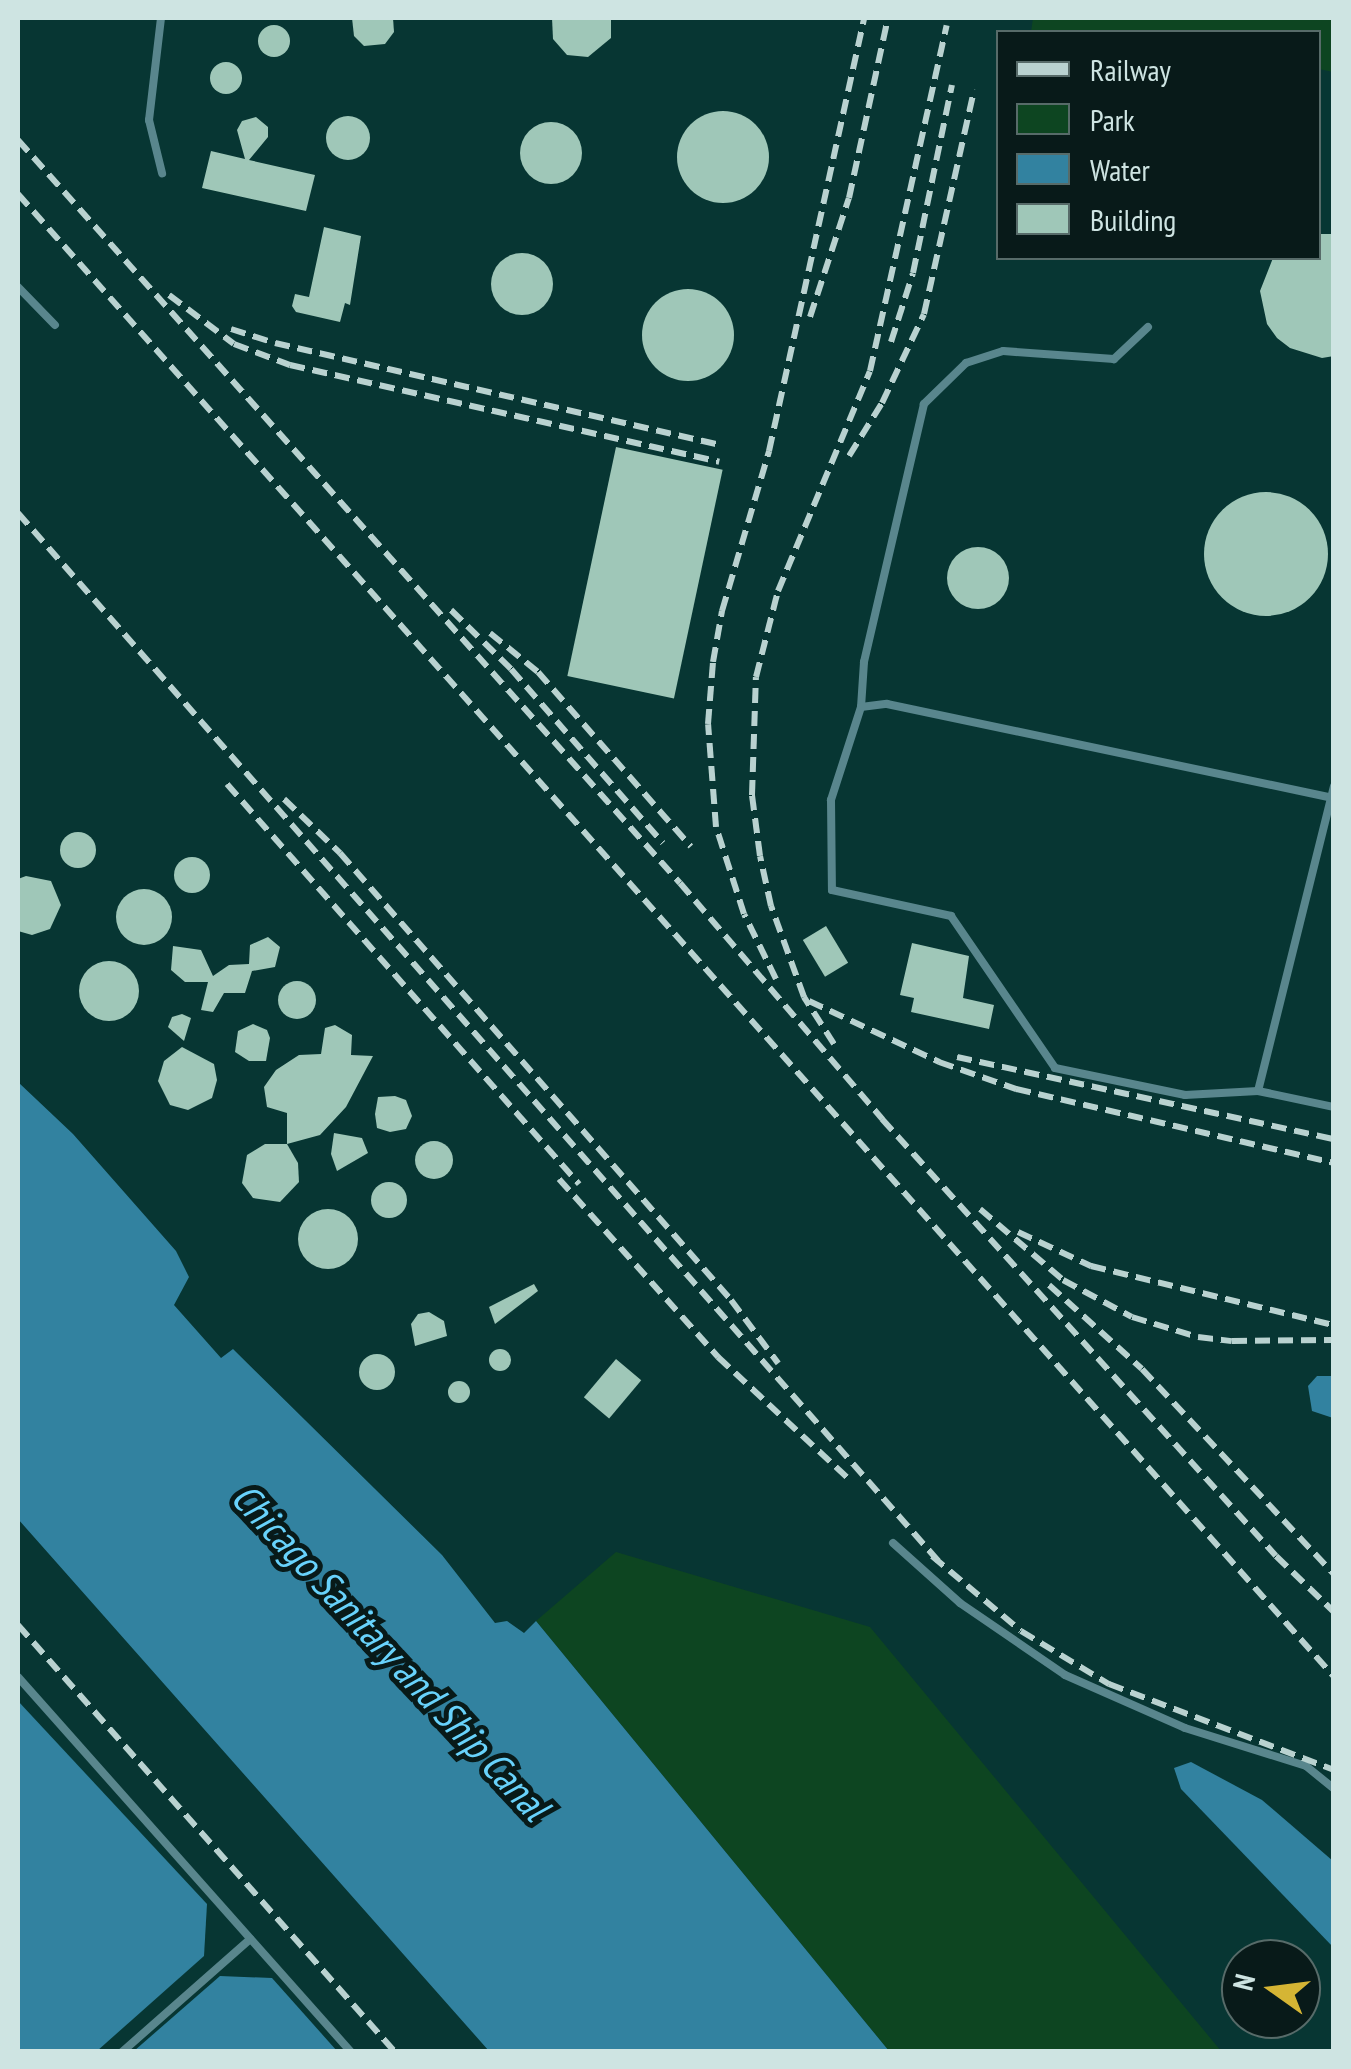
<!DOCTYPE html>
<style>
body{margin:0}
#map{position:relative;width:1351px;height:2069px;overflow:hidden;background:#073633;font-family:"PT Sans Narrow",sans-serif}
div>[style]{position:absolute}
.green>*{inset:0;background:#0d4521}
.water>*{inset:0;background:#3282a0}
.building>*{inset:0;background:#9fc7b8;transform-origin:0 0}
.round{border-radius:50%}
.lane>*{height:8px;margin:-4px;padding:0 4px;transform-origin:4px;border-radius:4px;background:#59868d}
.rail>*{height:6px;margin-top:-3px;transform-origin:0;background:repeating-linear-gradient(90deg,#b9d2d0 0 15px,transparent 0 23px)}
span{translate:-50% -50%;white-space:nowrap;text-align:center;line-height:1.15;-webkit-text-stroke:10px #081a19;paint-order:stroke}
.water-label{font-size:40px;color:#68d2fb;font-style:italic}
.frame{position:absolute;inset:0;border:20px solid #cee4e2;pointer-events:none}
.legend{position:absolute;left:996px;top:30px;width:325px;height:230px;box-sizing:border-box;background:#081a19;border:2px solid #576b69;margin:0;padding:12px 18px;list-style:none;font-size:30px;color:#cee4e2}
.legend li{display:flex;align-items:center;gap:20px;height:50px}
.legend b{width:50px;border:2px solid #576b69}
.north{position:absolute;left:1221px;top:1939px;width:100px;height:100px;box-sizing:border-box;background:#081a19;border:2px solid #576b69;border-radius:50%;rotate:284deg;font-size:28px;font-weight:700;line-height:40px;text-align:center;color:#cee4e2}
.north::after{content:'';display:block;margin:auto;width:35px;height:45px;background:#d5b534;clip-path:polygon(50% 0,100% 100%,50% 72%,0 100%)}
</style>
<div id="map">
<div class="green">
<div style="clip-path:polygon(1033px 18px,1333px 18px,1333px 72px,1319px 69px,1318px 32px,1031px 32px)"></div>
<div style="clip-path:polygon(616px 1552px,870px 1627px,1221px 2051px,889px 2051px,536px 1621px)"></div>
</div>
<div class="water">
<div style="clip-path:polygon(18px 1082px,73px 1134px,176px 1251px,189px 1277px,174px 1305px,221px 1358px,233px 1349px,442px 1555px,495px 1623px,507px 1621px,524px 1633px,536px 1621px,889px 2051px,489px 2051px,18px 1519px)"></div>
<div style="clip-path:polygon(1317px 1376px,1333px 1376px,1333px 1418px,1312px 1411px,1308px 1386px)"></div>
<div style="clip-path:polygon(18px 1701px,207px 1904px,204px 1956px,97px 2051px,18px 2051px)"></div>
<div style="clip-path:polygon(1191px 1762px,1262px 1800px,1333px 1861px,1333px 1947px,1181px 1789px,1174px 1768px)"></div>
<div style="clip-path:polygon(220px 1976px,272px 1978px,337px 2051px,134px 2051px)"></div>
</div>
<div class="building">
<div style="clip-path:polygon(352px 18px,393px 18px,394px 32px,385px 44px,364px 46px,354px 36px)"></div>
<div style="clip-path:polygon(552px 18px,611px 18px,611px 38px,588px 57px,567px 55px,553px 39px)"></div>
<div class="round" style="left:258px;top:25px;width:32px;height:32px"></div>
<div class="round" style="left:210px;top:62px;width:32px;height:32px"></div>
<div class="round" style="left:677px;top:111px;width:92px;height:92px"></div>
<div class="round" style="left:326px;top:116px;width:44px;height:44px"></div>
<div style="clip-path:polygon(256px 117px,268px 127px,268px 137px,249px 160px,315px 175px,306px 211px,202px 188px,211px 151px,245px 159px,237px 130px,242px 121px)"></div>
<div class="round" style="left:520px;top:122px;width:62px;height:62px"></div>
<div style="clip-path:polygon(324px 227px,361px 236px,350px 305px,345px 303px,340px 322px,296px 312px,292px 306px,295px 294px,309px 297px)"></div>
<div style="clip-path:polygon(1318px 234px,1334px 234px,1334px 356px,1322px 358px,1290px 348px,1277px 338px,1267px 324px,1260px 291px,1273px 258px,1318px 258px)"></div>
<div class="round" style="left:491px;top:253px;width:62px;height:62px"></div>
<div class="round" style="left:642px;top:289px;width:92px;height:92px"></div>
<div style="left:616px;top:447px;width:109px;height:234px;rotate:12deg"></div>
<div class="round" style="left:1204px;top:492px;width:124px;height:124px"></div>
<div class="round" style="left:947px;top:547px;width:62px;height:62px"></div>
<div class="round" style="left:60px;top:832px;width:36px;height:36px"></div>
<div class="round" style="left:174px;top:857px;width:36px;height:36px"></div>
<div style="clip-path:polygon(26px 876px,51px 881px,61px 905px,50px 929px,32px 935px,18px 931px,18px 879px)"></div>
<div class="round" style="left:116px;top:889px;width:56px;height:56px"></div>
<div style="left:826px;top:926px;width:43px;height:27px;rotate:59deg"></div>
<div style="clip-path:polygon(268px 937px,280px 947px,275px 967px,252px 971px,245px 993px,224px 993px,213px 1012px,201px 1010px,208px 982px,185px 982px,171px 970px,173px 946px,201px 950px,213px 976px,229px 965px,249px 964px,250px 945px)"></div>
<div style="clip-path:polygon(912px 943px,969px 956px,963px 998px,994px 1005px,989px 1029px,911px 1012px,914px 998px,900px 995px)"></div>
<div class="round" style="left:79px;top:961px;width:60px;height:60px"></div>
<div class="round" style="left:278px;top:981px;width:38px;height:38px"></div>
<div style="clip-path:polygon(182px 1014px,191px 1018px,184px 1041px,168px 1027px,172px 1017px)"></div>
<div style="clip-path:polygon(253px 1024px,267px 1030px,270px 1038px,266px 1061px,249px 1061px,235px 1052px,238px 1031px)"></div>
<div style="clip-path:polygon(335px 1025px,352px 1035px,351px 1055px,373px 1056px,346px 1107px,320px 1135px,287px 1144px,287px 1113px,267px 1107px,264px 1087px,276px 1070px,299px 1055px,321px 1054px,325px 1028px)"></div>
<div style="clip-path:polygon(182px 1047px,214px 1064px,217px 1080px,212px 1098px,188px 1110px,170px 1105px,158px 1081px,164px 1061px)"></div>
<div style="clip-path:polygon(395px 1096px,406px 1100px,412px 1116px,406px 1129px,390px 1132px,377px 1128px,375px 1114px,378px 1097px)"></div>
<div style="clip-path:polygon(334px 1133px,362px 1138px,368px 1153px,337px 1171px,331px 1154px)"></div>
<div class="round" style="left:415px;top:1141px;width:38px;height:38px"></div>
<div style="clip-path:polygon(265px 1144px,287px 1144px,298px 1163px,299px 1182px,280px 1202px,253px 1198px,242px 1183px,247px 1155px)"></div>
<div class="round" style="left:371px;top:1182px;width:36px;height:36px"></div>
<div class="round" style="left:298px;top:1209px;width:60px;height:60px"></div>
<div style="clip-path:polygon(534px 1284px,538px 1291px,495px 1324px,489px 1307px)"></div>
<div style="clip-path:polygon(429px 1312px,444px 1321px,447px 1336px,415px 1346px,411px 1324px,418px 1314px)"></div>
<div class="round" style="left:489px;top:1349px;width:22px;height:22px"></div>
<div class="round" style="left:359px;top:1354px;width:36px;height:36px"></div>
<div style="left:616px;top:1359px;width:33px;height:50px;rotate:40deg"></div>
<div class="round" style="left:448px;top:1381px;width:22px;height:22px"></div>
</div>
<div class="lane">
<div style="left:161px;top:18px;width:103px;rotate:96.7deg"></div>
<div style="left:149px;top:120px;width:55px;rotate:76.2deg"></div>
<div style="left:18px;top:287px;width:53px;rotate:45.8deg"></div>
<div style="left:1148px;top:327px;width:47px;rotate:136.7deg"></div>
<div style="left:1114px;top:359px;width:111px;rotate:-175.9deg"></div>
<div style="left:1003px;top:351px;width:39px;rotate:162deg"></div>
<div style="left:966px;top:363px;width:59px;rotate:135.7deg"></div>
<div style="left:924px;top:404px;width:265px;rotate:103.1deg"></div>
<div style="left:864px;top:662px;width:45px;rotate:93.8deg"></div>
<div style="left:861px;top:707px;width:98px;rotate:107.9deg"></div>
<div style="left:831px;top:800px;width:90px;rotate:89.4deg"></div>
<div style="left:832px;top:890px;width:122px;rotate:12.3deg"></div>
<div style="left:951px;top:916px;width:184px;rotate:55.6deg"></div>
<div style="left:1055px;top:1068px;width:133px;rotate:11.7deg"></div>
<div style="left:1185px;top:1095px;width:73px;rotate:-3.1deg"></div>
<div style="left:1258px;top:1091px;width:78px;rotate:11.9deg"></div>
<div style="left:861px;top:707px;width:26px;rotate:-7deg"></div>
<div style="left:887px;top:704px;width:451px;rotate:11.9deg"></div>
<div style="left:1258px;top:1091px;width:314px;rotate:-76deg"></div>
<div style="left:893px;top:1543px;width:90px;rotate:41.8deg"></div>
<div style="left:960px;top:1603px;width:127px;rotate:34.4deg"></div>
<div style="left:1065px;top:1675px;width:131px;rotate:23.8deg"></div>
<div style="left:1185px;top:1728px;width:127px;rotate:17.4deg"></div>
<div style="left:1306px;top:1766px;width:36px;rotate:39deg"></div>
<div style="left:18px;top:1677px;width:502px;rotate:48.39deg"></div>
<div style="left:122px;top:2052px;width:171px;rotate:-41.4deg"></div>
</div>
<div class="rail">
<div style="left:18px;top:140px;width:995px;rotate:48.3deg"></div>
<div style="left:680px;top:883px;width:311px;rotate:49.4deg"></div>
<div style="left:882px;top:1119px;width:588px;rotate:47.96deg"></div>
<div style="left:1276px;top:1556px;width:81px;rotate:44deg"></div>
<div style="left:18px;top:194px;width:1983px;rotate:48.41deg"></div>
<div style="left:169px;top:295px;width:81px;rotate:37deg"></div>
<div style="left:234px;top:344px;width:60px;rotate:20.6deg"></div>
<div style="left:290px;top:365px;width:440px;rotate:12.7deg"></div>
<div style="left:810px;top:317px;width:125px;rotate:-71.9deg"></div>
<div style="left:849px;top:198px;width:184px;rotate:-77.8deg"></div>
<div style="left:231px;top:329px;width:46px;rotate:17.7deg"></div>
<div style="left:275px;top:343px;width:458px;rotate:12.9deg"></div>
<div style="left:891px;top:342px;width:72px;rotate:-72.3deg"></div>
<div style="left:913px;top:273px;width:192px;rotate:-78.3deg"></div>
<div style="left:849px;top:456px;width:62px;rotate:-58.1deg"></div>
<div style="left:882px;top:403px;width:98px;rotate:-64.7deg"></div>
<div style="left:924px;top:314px;width:230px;rotate:-77.4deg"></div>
<div style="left:18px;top:513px;width:1400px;rotate:48.71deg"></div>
<div style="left:451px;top:610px;width:84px;rotate:44.5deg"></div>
<div style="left:511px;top:669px;width:231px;rotate:48.9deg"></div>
<div style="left:490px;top:633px;width:62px;rotate:39.1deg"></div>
<div style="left:538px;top:672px;width:232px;rotate:48.8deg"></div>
<div style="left:227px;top:784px;width:533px;rotate:48.65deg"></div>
<div style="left:284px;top:799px;width:78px;rotate:44deg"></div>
<div style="left:340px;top:853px;width:594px;rotate:48.82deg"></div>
<div style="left:731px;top:1300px;width:79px;rotate:53.3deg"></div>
<div style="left:776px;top:979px;width:72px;rotate:-116.2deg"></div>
<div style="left:744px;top:914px;width:91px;rotate:-107.8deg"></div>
<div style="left:716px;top:827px;width:103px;rotate:-94.4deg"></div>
<div style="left:708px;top:724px;width:62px;rotate:-85.4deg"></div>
<div style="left:713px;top:662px;width:52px;rotate:-80deg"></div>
<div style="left:722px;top:611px;width:167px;rotate:-73.6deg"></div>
<div style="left:769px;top:451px;width:443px;rotate:-77.6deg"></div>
<div style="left:809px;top:1001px;width:144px;rotate:25.1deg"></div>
<div style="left:939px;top:1062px;width:82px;rotate:19.3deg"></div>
<div style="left:1016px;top:1089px;width:326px;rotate:13.1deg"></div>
<div style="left:834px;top:1044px;width:56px;rotate:-122.6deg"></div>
<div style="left:804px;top:997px;width:97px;rotate:-109.9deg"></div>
<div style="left:771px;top:906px;width:51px;rotate:-102.4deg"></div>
<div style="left:760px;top:856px;width:62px;rotate:-97.5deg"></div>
<div style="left:752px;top:795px;width:118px;rotate:-88.1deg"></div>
<div style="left:756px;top:677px;width:89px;rotate:-75.7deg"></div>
<div style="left:778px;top:591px;width:238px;rotate:-67.3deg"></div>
<div style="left:870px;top:371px;width:354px;rotate:-77.5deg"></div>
<div style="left:957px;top:1057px;width:386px;rotate:12.3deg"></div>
<div style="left:559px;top:1179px;width:239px;rotate:48.2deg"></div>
<div style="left:718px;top:1357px;width:182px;rotate:43deg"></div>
<div style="left:980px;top:1209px;width:109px;rotate:40.5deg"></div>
<div style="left:1063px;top:1280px;width:78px;rotate:28.2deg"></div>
<div style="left:1132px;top:1317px;width:69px;rotate:16.9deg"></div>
<div style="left:1198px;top:1337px;width:34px;rotate:7deg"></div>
<div style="left:1232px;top:1341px;width:102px;rotate:-0.6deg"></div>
<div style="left:1018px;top:1232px;width:81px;rotate:25deg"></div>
<div style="left:1091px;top:1266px;width:249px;rotate:13.7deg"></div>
<div style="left:1049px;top:1285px;width:125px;rotate:42.1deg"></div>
<div style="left:1142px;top:1369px;width:281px;rotate:46.9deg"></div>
<div style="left:932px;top:1556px;width:116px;rotate:40.1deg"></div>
<div style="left:1021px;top:1631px;width:103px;rotate:31.1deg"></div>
<div style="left:1109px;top:1684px;width:241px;rotate:20.9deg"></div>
<div style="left:18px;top:1625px;width:570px;rotate:48.56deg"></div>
</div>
<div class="water-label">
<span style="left:391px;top:1651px;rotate:47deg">Chicago Sanitary and Ship Canal</span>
</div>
<div class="frame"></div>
<ul class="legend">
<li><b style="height:12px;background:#b9d2d0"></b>Railway</li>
<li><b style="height:28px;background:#0d4521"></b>Park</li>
<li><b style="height:28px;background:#3282a0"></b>Water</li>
<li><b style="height:28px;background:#9fc7b8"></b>Building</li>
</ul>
<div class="north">N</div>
</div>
